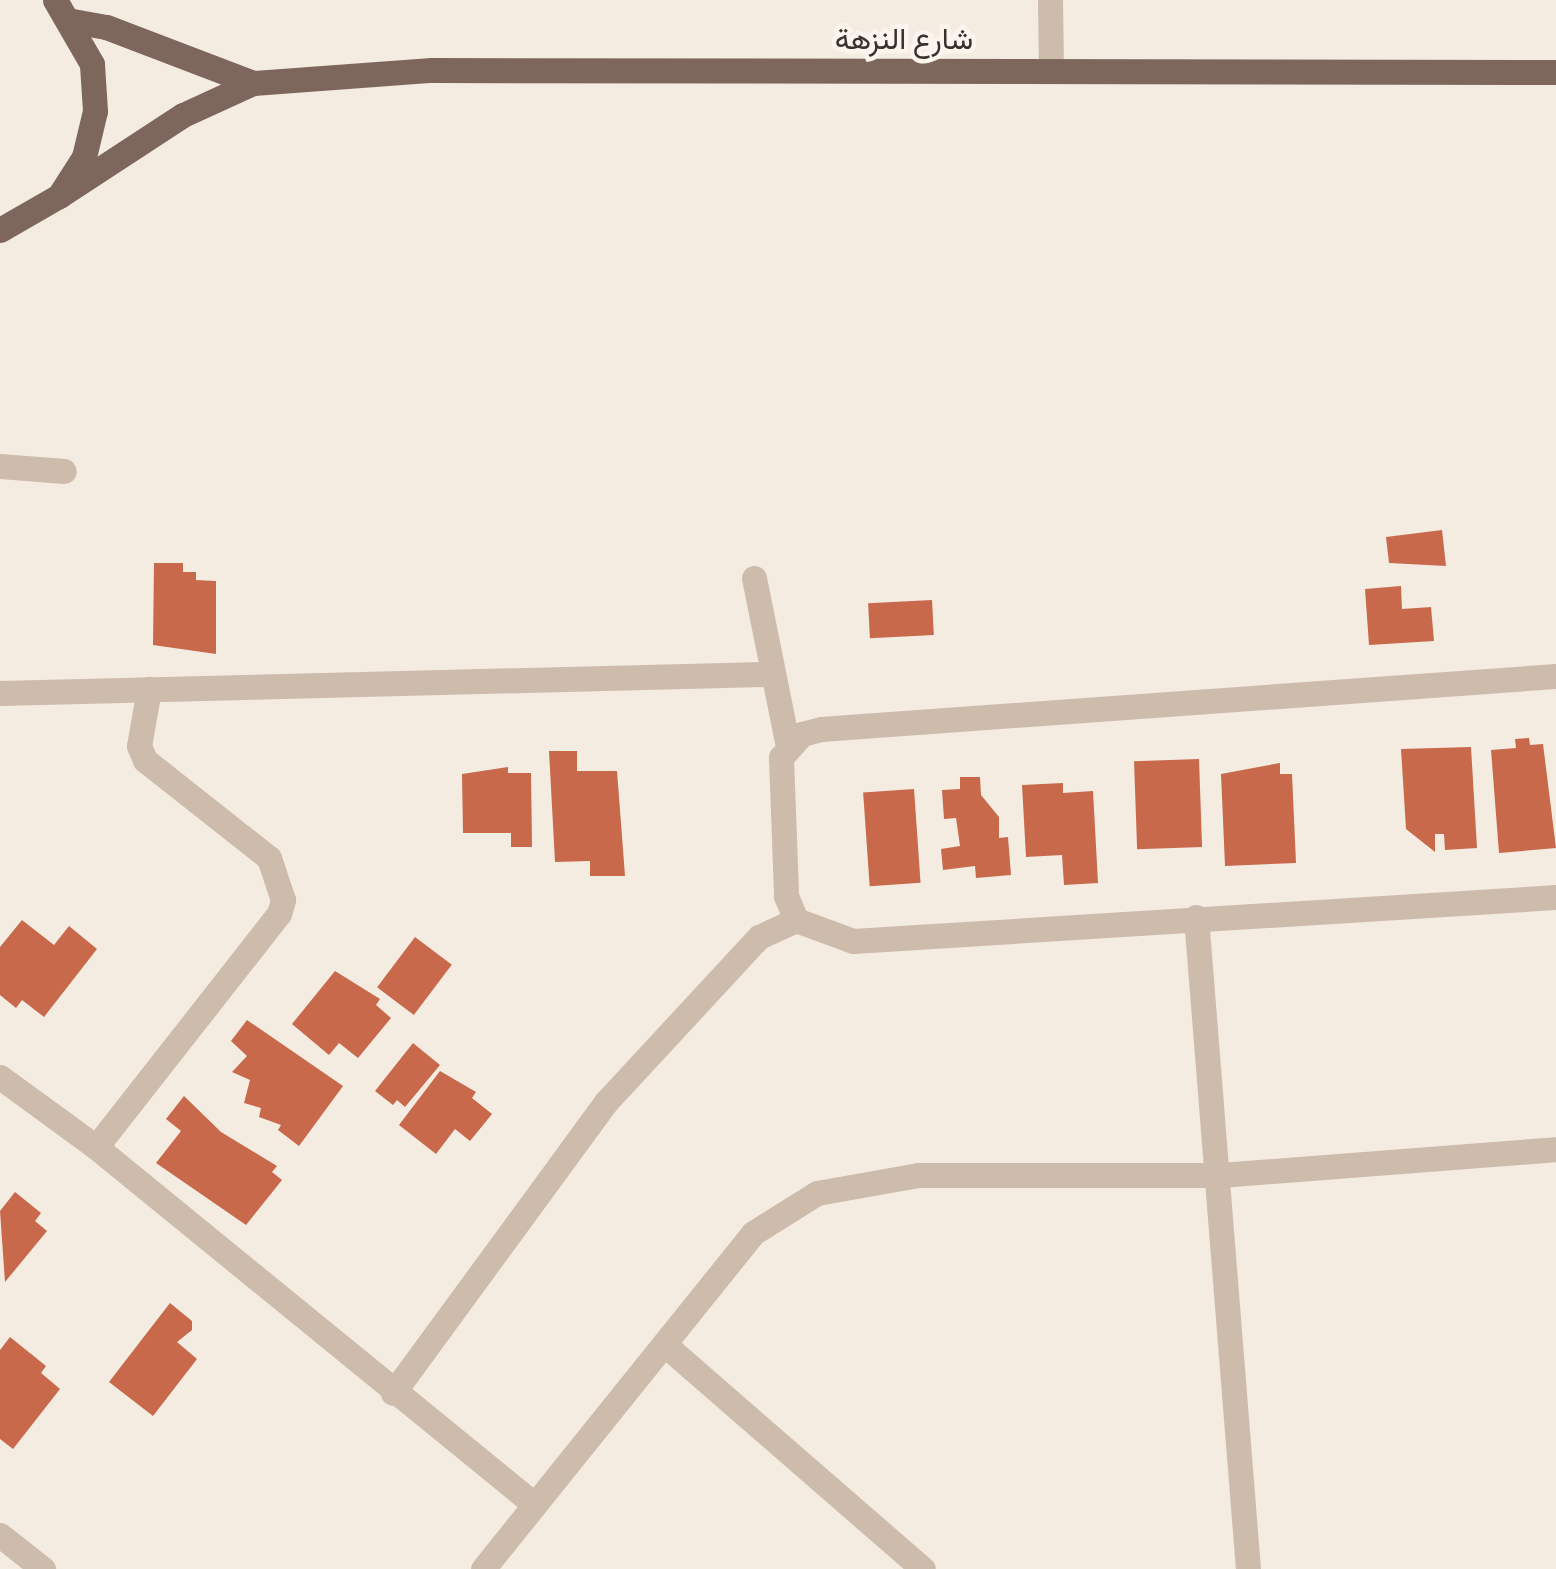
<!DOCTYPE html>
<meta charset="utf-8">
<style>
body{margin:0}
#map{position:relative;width:1556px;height:1569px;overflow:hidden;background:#f4ebe1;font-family:"Exo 2",Vazirmatn,sans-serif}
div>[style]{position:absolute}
.building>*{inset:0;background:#c8694b;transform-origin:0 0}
.minor>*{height:25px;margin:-12.5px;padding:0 12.5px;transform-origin:12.5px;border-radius:12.5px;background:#cdbbac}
.major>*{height:25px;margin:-12.5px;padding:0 12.5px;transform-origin:12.5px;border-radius:12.5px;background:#7d675c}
span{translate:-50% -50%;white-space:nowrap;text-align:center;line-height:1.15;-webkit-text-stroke:9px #fbf5ee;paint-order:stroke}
.street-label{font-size:30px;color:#3b302b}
</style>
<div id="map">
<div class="building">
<div style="clip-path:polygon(1442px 530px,1446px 566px,1389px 563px,1386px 537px)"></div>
<div style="clip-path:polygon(154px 563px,183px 563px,183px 572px,196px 572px,196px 580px,216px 581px,216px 654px,153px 645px)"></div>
<div style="clip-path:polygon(1401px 586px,1402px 609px,1431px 607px,1434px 641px,1369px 645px,1365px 589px)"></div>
<div style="left:932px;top:600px;width:35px;height:64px;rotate:87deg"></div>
<div style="clip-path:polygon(1529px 738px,1530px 745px,1543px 744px,1556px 848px,1499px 853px,1491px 750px,1516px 748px,1515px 739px)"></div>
<div style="clip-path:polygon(1471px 747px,1477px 848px,1445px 850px,1444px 834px,1435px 834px,1435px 852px,1406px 829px,1401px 749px)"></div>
<div style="clip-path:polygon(549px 751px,577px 751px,577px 771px,617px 771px,625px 876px,590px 876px,590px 861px,555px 862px)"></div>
<div style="left:1199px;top:759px;width:88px;height:65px;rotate:88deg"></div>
<div style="clip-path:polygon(1280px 763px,1280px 774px,1292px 774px,1296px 863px,1225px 866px,1221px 774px)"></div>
<div style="clip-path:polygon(508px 767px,508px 773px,531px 773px,532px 847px,511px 847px,511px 833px,463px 833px,462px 774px)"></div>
<div style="clip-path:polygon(960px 777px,980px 777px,981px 795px,999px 817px,999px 838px,1008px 837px,1011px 875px,976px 878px,975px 866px,943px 870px,941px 849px,960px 846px,956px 818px,944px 819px,942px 790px,960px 789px)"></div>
<div style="clip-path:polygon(1063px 783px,1063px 793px,1093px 791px,1098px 883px,1064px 885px,1062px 855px,1026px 857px,1022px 785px)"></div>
<div style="left:914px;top:789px;width:94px;height:51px;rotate:86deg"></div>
<div style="clip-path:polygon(22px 920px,54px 945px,69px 926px,97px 949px,44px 1017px,22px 1000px,16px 1008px,0 995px,0 947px)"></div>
<div style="left:415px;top:937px;width:46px;height:63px;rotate:37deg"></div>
<div style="clip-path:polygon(335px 971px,380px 999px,376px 1005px,391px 1018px,358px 1058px,339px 1043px,329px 1055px,292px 1024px)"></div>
<div style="clip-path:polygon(247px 1020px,343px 1086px,299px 1146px,278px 1130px,281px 1125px,259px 1117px,261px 1108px,244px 1103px,250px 1080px,232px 1072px,247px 1056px,231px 1041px)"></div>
<div style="clip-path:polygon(413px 1043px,440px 1065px,405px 1107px,397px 1100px,393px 1105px,375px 1091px)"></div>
<div style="clip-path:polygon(440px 1071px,476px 1092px,472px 1098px,492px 1114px,470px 1141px,455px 1129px,436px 1154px,399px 1125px)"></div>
<div style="clip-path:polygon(184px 1096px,221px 1132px,277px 1166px,272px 1172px,282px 1180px,246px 1225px,156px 1163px,181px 1131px,166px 1119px)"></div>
<div style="clip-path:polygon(15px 1192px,41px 1213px,35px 1221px,47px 1231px,5px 1282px,0 1211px)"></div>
<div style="clip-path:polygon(170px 1303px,192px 1321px,192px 1330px,177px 1342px,197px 1359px,153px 1416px,109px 1382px)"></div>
<div style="clip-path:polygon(10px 1337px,46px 1366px,41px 1373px,60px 1389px,13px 1449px,0 1439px,0 1350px)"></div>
</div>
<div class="minor">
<div style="left:1050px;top:0;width:68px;rotate:89.2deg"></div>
<div style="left:0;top:466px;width:64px;rotate:4.5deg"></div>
<div style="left:754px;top:578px;width:171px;rotate:78.6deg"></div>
<div style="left:1556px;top:676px;width:737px;rotate:175.88deg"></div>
<div style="left:821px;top:729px;width:20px;rotate:165deg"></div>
<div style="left:802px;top:734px;width:31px;rotate:132deg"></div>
<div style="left:781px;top:757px;width:139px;rotate:87.9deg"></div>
<div style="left:786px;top:896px;width:26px;rotate:67deg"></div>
<div style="left:796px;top:920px;width:61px;rotate:20.2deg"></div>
<div style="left:853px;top:941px;width:704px;rotate:-3.58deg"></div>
<div style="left:0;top:693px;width:769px;rotate:-1.42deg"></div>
<div style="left:1196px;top:917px;width:654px;rotate:85.44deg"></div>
<div style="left:0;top:1077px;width:119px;rotate:36.1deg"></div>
<div style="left:96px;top:1147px;width:566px;rotate:39.2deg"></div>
<div style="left:96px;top:1147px;width:296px;rotate:-51.9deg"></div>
<div style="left:279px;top:914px;width:15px;rotate:-74deg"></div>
<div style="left:283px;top:900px;width:44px;rotate:-108.4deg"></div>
<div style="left:269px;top:858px;width:158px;rotate:-141.7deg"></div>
<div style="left:145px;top:760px;width:15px;rotate:-113deg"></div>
<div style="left:139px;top:746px;width:58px;rotate:-80deg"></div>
<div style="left:664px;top:1344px;width:343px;rotate:41deg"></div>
<div style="left:393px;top:1393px;width:361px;rotate:-53.8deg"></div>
<div style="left:606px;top:1102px;width:225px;rotate:-47.2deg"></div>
<div style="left:759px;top:937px;width:41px;rotate:-24.7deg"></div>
<div style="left:0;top:1535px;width:55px;rotate:38.3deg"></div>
<div style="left:483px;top:1569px;width:431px;rotate:-51.2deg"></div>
<div style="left:753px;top:1233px;width:75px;rotate:-32deg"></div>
<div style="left:817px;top:1193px;width:103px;rotate:-10.1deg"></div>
<div style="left:918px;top:1175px;width:302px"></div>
<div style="left:1220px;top:1175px;width:337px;rotate:-4.4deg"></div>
</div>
<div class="major">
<div style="left:253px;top:83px;width:179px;rotate:-4.2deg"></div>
<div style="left:432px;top:70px;width:1124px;rotate:0.1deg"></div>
<div style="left:59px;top:196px;width:148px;rotate:-33.2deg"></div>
<div style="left:183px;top:115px;width:77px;rotate:-24.6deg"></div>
<div style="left:253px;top:83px;width:157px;rotate:-159.1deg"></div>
<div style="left:106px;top:27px;width:34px;rotate:-170deg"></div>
<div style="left:0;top:230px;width:68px;rotate:-30deg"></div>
<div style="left:59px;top:196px;width:46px;rotate:-57.3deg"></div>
<div style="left:84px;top:157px;width:47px;rotate:-76.6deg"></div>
<div style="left:95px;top:111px;width:47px;rotate:-93.7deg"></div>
<div style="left:92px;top:64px;width:74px;rotate:-120deg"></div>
</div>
<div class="street-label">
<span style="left:904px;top:37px">شارع النزهة</span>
</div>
</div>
